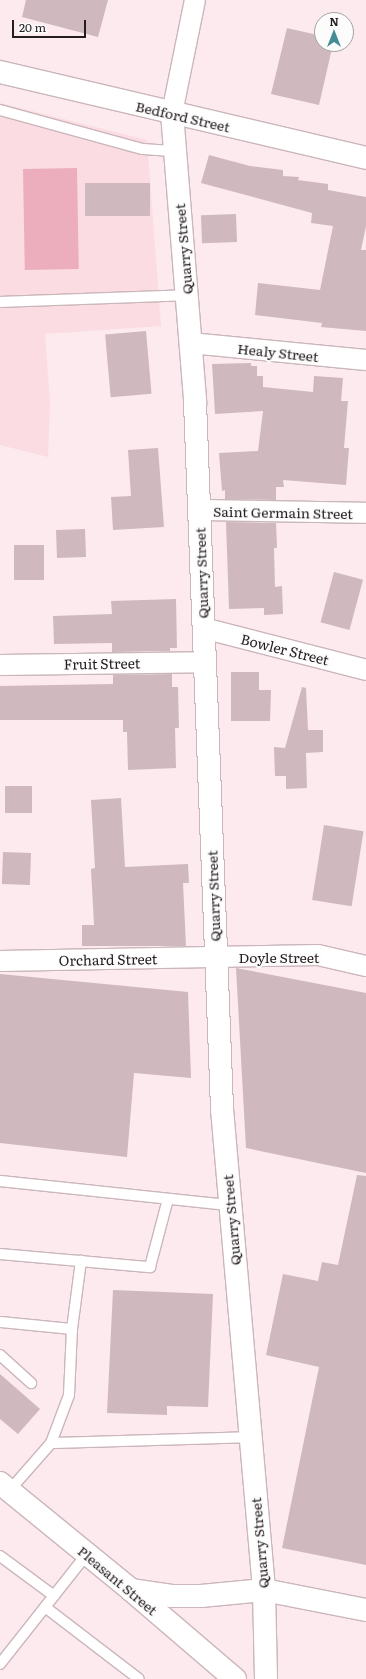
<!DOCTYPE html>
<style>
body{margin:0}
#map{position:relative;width:366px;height:1679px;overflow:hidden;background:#fceaee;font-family:Literata,serif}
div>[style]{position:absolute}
.built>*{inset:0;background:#fbdce3}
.green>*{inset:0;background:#ecaebd;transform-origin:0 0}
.building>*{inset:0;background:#cfb9be;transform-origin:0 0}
.roads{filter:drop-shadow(1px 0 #cbb6ba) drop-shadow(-1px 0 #cbb6ba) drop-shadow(0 1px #cbb6ba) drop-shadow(0 -1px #cbb6ba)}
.lane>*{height:10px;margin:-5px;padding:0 5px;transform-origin:5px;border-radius:5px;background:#fff}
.street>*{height:20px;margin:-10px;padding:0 10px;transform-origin:10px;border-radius:10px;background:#fff}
.secondary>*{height:22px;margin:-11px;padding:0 11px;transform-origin:11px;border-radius:11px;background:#fff}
span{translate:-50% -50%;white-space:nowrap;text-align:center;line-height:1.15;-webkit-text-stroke:4px #fcfcfc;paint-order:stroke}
.street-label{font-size:14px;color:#251d1f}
.north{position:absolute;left:314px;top:12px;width:40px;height:40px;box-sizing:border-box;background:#fcfcfc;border:1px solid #a6a3a4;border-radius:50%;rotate:0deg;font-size:11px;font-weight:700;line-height:16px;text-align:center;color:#251d1f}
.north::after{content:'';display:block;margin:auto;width:14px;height:18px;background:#458c95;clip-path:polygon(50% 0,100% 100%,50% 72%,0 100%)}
.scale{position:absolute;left:12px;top:20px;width:74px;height:18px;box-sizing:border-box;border:2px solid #251d1f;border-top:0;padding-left:5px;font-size:12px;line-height:14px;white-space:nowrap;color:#251d1f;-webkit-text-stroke:3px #fcfcfc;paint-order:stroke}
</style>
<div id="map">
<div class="built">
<div style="clip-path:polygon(0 103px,147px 140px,161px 326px,45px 334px,50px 402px,48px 457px,0 445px)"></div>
</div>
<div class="green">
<div style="left:77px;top:168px;width:101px;height:54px;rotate:89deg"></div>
</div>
<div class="building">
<div style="clip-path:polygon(26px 0,108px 0,98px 37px,22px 17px)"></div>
<div style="clip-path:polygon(287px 28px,322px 36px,322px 44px,333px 44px,319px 105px,271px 94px)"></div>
<div style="clip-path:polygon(209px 155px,250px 166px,283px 170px,283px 176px,299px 177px,298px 180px,328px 184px,328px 190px,366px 197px,366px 226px,361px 250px,366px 250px,366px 331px,321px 327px,322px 323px,255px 315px,258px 283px,320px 290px,333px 226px,311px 223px,312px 213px,201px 183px)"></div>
<div style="left:150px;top:183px;width:33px;height:65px;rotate:90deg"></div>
<div style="left:236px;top:214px;width:28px;height:35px;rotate:88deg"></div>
<div style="left:146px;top:331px;width:63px;height:41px;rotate:85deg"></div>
<div style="clip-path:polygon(251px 363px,251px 366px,257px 366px,257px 376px,263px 376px,263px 387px,313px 392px,314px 376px,343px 378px,341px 401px,348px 401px,344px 448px,349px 448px,346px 485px,283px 480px,284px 487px,276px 487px,276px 500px,225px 499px,225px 490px,222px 491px,219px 453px,258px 451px,263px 411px,215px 414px,212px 364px)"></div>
<div style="clip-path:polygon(158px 448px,164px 527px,113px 530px,111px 497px,131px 496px,128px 450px)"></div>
<div style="clip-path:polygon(226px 522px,276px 523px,277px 548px,274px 548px,275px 587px,282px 586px,283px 614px,264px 615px,264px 608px,229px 609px)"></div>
<div style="left:85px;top:529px;width:28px;height:29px;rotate:88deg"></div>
<div style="left:44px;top:545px;width:35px;height:30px;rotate:90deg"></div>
<div style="left:334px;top:572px;width:30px;height:52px;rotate:15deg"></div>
<div style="clip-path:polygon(176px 599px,177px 648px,170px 648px,170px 651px,112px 652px,112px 643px,54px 644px,53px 616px,112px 614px,111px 601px)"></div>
<div style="clip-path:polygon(231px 672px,259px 672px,259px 690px,271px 690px,270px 721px,231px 721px)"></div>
<div style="clip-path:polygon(172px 674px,172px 687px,178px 687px,179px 728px,175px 728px,176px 768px,128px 770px,127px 732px,123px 732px,123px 720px,0 720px,0 686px,113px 684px,113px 675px)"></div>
<div style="clip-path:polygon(302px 687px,306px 688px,308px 730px,323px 730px,323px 752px,306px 753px,307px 788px,286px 789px,286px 776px,275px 776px,274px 747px,285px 748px)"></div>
<div style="left:5px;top:786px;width:27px;height:27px"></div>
<div style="clip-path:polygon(121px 798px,125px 867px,188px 864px,189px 883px,183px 883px,186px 946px,82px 946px,82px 925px,94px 925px,91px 869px,95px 868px,91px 800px)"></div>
<div style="left:324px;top:825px;width:40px;height:76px;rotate:9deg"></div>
<div style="left:3px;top:852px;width:28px;height:32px;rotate:2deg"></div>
<div style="clip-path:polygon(236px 968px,366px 993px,366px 1173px,246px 1148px)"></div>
<div style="clip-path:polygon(0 974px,188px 992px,191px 1078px,134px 1073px,127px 1157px,0 1143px)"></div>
<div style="clip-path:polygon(357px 1175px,366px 1176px,366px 1565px,282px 1548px,319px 1367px,266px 1355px,283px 1274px,318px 1281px,322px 1262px,338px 1265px)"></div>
<div style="clip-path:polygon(113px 1290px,213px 1294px,208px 1407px,167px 1406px,167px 1415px,107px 1413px)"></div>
<div style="clip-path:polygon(0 1374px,40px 1409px,18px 1434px,0 1419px)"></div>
</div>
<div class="roads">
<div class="lane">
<div style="left:0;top:110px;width:148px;rotate:15.3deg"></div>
<div style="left:143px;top:149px;width:32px;rotate:4deg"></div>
<div style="left:0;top:302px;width:187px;rotate:-2.1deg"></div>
<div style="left:0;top:1181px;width:231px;rotate:6deg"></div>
<div style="left:0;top:1254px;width:151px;rotate:5deg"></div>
<div style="left:150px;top:1267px;width:70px;rotate:-75.2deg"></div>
<div style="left:1px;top:1322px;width:71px;rotate:5.6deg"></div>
<div style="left:72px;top:1329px;width:69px;rotate:-82.5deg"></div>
<div style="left:0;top:1355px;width:42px;rotate:42.1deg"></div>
<div style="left:51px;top:1443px;width:51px;rotate:-69.4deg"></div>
<div style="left:69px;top:1395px;width:66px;rotate:-87.4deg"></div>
<div style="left:9px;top:1491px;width:64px;rotate:-48.8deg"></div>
<div style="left:51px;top:1443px;width:199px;rotate:-1.7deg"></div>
<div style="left:0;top:1556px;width:67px;rotate:36.5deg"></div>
<div style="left:45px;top:1607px;width:118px;rotate:37.5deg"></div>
<div style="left:0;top:1664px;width:140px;rotate:-51.7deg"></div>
</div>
<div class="street">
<div style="left:172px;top:113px;width:115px;rotate:-78.5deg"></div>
<div style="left:190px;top:343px;width:177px;rotate:5.5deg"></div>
<div style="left:199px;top:510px;width:167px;rotate:1deg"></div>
<div style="left:203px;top:628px;width:168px;rotate:14.4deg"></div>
<div style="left:0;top:665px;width:204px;rotate:-0.8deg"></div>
<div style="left:0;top:961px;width:318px;rotate:-1.1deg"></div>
<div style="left:318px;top:955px;width:49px;rotate:12.9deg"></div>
</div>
<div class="secondary">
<div style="left:0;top:72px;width:376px;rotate:13.2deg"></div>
<div style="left:172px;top:113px;width:290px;rotate:85.4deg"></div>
<div style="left:195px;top:402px;width:708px;rotate:87.81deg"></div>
<div style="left:222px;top:1109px;width:483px;rotate:85deg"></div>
<div style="left:264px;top:1590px;width:89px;rotate:88.7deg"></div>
<div style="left:0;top:1483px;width:169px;rotate:39.2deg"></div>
<div style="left:131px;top:1590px;width:137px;rotate:40.6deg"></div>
<div style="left:131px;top:1590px;width:41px;rotate:8.3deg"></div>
<div style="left:172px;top:1596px;width:29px"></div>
<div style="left:201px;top:1596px;width:63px;rotate:-5.4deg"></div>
<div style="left:264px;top:1590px;width:104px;rotate:11.1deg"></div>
</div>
</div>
<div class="street-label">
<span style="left:183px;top:116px;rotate:13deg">Bedford Street</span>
<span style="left:183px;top:249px;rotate:-95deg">Quarry Street</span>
<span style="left:278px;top:352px;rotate:6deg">Healy Street</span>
<span style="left:283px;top:512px;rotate:1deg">Saint Germain Street</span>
<span style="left:201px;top:573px;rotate:-92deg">Quarry Street</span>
<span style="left:285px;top:649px;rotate:14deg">Bowler Street</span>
<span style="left:102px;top:663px;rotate:-1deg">Fruit Street</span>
<span style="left:213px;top:896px;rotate:-92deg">Quarry Street</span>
<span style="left:279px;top:957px">Doyle Street</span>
<span style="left:108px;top:959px;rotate:-1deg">Orchard Street</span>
<span style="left:231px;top:1220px;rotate:-95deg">Quarry Street</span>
<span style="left:259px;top:1543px;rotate:-95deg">Quarry Street</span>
<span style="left:118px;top:1580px;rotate:40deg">Pleasant Street</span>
</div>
<div class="north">N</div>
<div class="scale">20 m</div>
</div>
